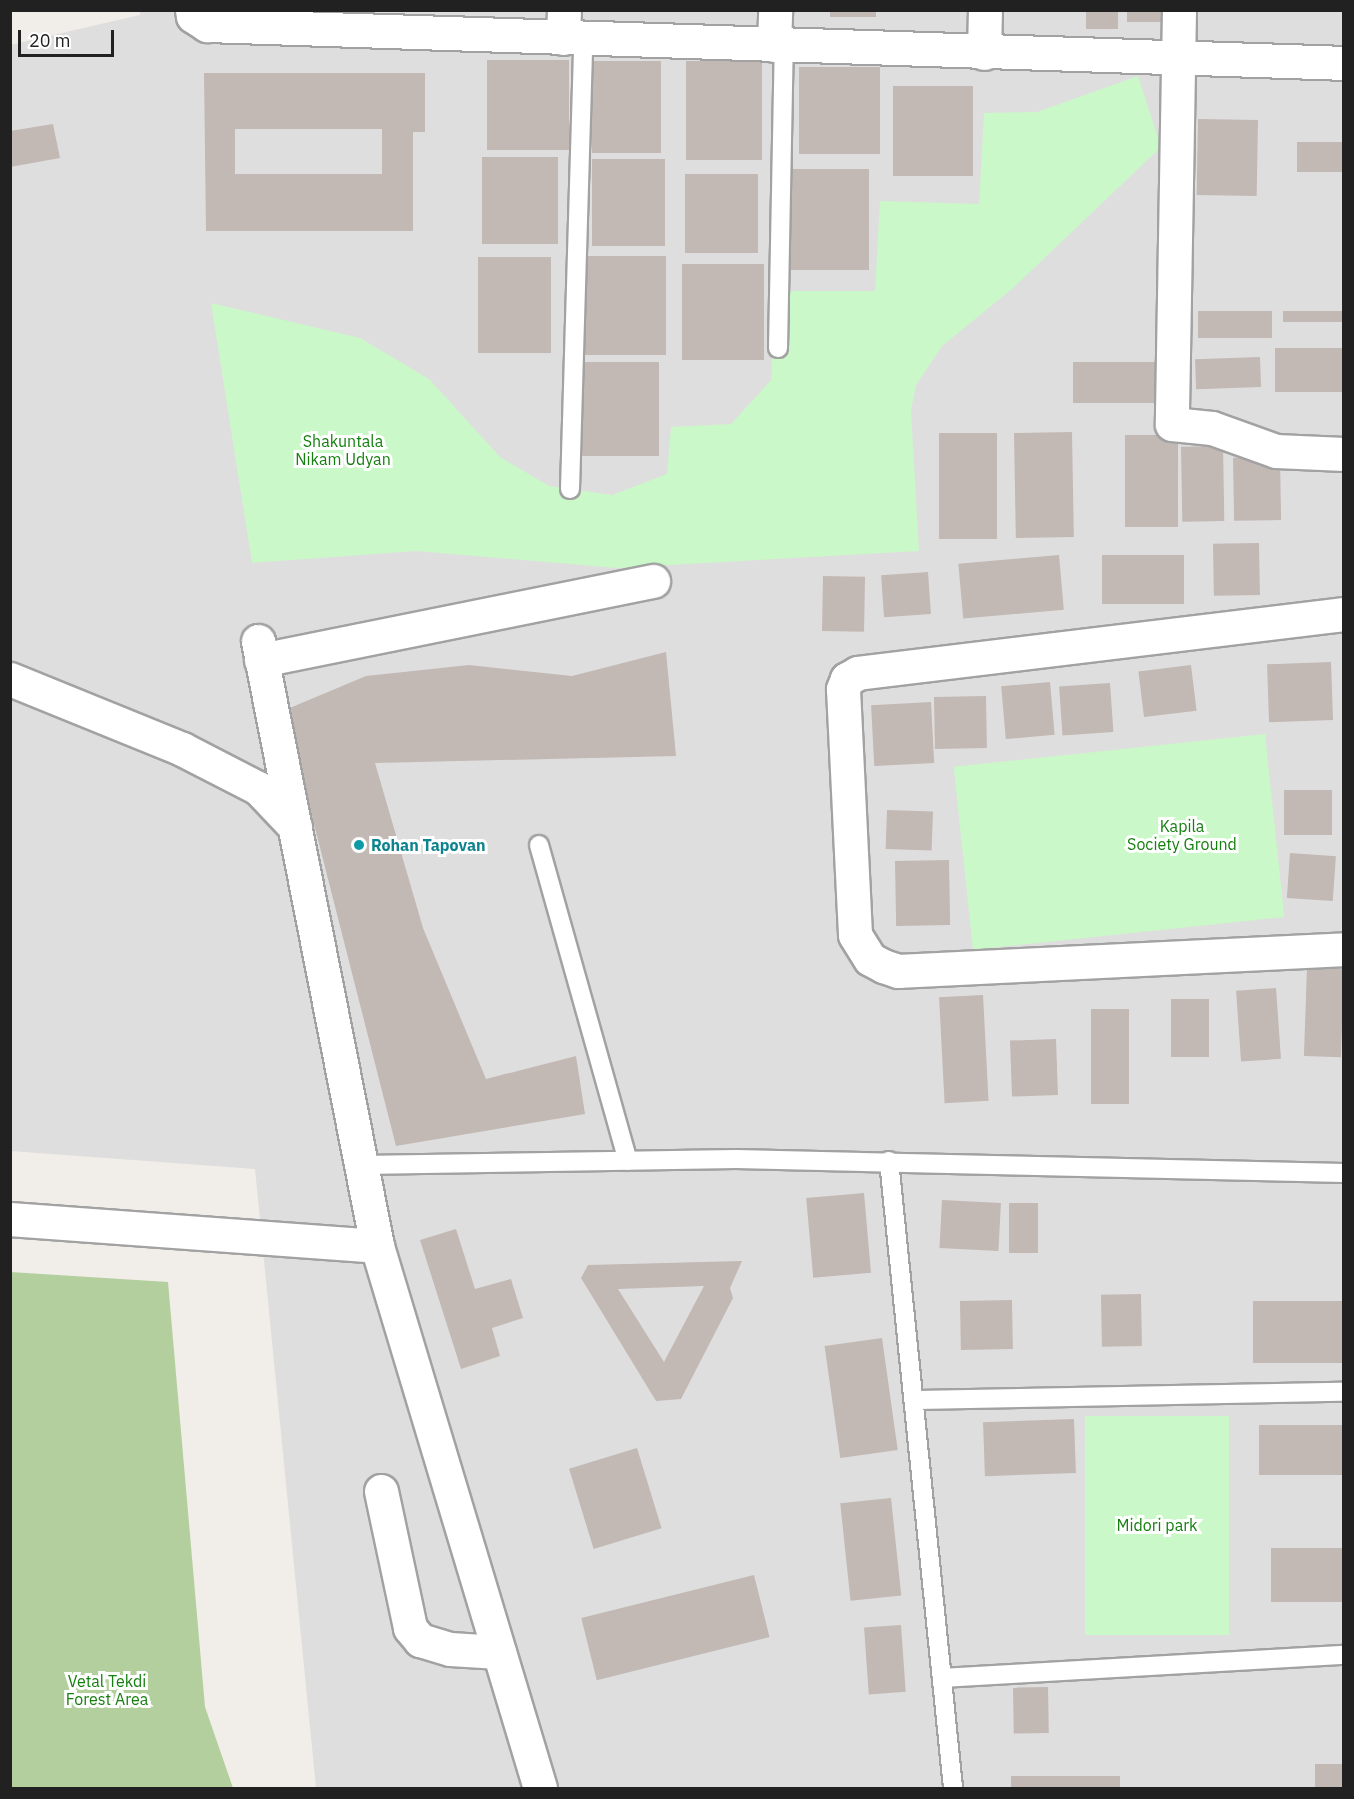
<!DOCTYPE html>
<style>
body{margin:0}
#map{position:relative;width:1354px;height:1799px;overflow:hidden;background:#f1ede8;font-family:"IBM Plex Sans",sans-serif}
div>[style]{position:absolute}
.residential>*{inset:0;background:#dfdede}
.forest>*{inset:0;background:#b3cf9e}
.park>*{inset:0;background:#caf8c8;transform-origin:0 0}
.building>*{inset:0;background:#c2b8b4;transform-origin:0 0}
.roads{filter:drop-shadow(2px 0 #a2a2a2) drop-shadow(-2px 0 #a2a2a2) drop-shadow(0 2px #a2a2a2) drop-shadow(0 -2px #a2a2a2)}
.service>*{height:18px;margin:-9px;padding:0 9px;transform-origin:9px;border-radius:9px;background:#fff}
.minor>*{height:33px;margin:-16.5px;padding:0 16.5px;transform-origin:16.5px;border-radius:16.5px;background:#fff}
.tertiary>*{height:33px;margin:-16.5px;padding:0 16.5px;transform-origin:16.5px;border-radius:16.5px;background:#fff}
.dots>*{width:16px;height:16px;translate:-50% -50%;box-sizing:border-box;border:3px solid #fff;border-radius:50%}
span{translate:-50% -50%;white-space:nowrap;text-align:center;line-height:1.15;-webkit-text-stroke:6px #fff;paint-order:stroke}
.park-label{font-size:16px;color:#157f0f}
.culture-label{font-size:16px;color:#0d838f;font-weight:700}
.left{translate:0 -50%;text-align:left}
.frame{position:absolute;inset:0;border:12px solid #212121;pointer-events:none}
.scale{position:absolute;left:18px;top:30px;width:96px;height:27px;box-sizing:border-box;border:3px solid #212121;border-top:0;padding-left:8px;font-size:18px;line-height:21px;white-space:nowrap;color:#212121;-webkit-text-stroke:4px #fff;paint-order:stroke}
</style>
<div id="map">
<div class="residential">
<div style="clip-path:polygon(140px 10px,1343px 11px,1343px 1788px,316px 1788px,255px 1169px,11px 1151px,10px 45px,140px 15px)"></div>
</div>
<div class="forest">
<div style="clip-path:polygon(10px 1272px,168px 1282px,205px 1707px,233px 1788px,11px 1788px)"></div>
</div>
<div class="park">
<div style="clip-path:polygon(1138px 76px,1161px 147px,1012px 289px,942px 346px,916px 385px,911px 410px,919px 551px,617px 568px,416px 551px,252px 563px,211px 303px,360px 338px,429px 379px,500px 457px,549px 486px,612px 495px,667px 474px,671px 427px,731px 424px,771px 380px,775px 291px,875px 291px,880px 201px,979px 204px,984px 113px,1037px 112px)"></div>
<div style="left:1265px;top:734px;width:184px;height:313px;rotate:84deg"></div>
<div style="left:1085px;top:1416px;width:144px;height:219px"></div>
</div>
<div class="building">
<div style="left:830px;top:10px;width:46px;height:7px"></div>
<div style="left:1086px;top:10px;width:32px;height:19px"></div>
<div style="left:1127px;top:10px;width:38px;height:12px"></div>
<div style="left:487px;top:60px;width:82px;height:90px"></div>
<div style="left:592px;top:61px;width:69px;height:92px"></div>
<div style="left:686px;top:61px;width:76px;height:99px"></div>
<div style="left:799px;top:67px;width:81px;height:87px"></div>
<div style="clip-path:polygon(evenodd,204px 73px,425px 73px,425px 132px,413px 132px,413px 231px,206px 231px,204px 73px,235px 129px,382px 129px,382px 174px,235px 174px,235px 129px)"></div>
<div style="left:893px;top:86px;width:80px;height:90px"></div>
<div style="left:1198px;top:119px;width:60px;height:76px;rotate:1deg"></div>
<div style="clip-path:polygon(53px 124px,60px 158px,10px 167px,10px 131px)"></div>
<div style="left:1344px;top:142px;width:30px;height:47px;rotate:90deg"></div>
<div style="left:482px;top:157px;width:76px;height:87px"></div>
<div style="left:592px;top:159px;width:73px;height:87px"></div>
<div style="left:791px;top:169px;width:78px;height:101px"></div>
<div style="left:685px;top:174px;width:73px;height:79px"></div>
<div style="left:585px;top:256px;width:81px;height:99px"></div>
<div style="left:478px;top:257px;width:73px;height:96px"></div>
<div style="left:682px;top:264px;width:82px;height:96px"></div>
<div style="left:1272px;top:311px;width:27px;height:74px;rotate:90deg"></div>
<div style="left:1344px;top:311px;width:11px;height:61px;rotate:90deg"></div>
<div style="left:1344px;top:348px;width:44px;height:69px;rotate:90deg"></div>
<div style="left:1260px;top:357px;width:30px;height:65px;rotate:88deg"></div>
<div style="left:577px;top:362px;width:82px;height:94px"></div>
<div style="left:1073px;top:362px;width:95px;height:41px"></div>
<div style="left:1072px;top:432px;width:105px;height:58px;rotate:89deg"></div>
<div style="left:939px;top:433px;width:58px;height:106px"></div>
<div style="left:1125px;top:435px;width:53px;height:92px"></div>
<div style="left:1223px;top:446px;width:75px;height:42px;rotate:89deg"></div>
<div style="left:1280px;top:457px;width:63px;height:47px;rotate:89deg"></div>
<div style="left:1259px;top:543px;width:52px;height:46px;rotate:89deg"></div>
<div style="left:1059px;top:555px;width:55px;height:101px;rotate:85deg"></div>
<div style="left:1184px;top:555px;width:49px;height:82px;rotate:90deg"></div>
<div style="left:928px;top:572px;width:42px;height:47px;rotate:86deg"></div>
<div style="left:823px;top:576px;width:42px;height:55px;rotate:1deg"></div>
<div style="clip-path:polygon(666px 652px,676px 756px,375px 763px,423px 928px,486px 1079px,576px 1056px,585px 1114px,396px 1146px,285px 710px,366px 676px,469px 665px,572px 676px)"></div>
<div style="left:1331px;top:662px;width:58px;height:64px;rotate:88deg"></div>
<div style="left:1191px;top:665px;width:46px;height:53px;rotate:83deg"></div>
<div style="left:1050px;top:682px;width:53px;height:49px;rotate:85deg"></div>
<div style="left:1110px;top:683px;width:49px;height:51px;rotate:86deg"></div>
<div style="left:986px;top:696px;width:52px;height:52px;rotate:89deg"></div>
<div style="left:931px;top:702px;width:61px;height:60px;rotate:87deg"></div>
<div style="left:1284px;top:790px;width:48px;height:45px"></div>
<div style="left:887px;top:810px;width:46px;height:39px;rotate:2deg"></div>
<div style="left:1290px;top:853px;width:46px;height:45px;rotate:4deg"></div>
<div style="left:949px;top:860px;width:65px;height:54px;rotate:89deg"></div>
<div style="left:1307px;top:968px;width:37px;height:88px;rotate:2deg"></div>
<div style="left:1276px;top:988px;width:71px;height:40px;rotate:86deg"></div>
<div style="left:983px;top:995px;width:106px;height:44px;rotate:87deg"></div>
<div style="left:1171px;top:999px;width:38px;height:58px"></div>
<div style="left:1091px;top:1009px;width:38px;height:95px"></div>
<div style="left:1056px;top:1039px;width:56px;height:46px;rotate:88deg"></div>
<div style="left:864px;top:1193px;width:80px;height:58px;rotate:85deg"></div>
<div style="left:942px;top:1200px;width:59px;height:48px;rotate:3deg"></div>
<div style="left:1009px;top:1203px;width:29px;height:50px"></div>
<div style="clip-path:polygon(456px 1229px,475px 1289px,511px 1279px,523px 1318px,492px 1328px,500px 1356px,461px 1369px,420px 1240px)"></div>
<div style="clip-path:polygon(evenodd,742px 1261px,730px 1288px,733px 1298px,681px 1399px,656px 1401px,581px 1278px,588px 1265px,742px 1261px,704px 1286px,664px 1362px,618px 1289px,704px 1286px)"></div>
<div style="left:1141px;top:1294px;width:52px;height:40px;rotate:89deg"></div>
<div style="left:1012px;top:1300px;width:49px;height:52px;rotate:89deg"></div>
<div style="left:1253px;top:1301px;width:91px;height:62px"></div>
<div style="left:882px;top:1338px;width:113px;height:58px;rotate:82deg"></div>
<div style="left:1074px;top:1419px;width:54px;height:91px;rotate:88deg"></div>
<div style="left:1259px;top:1425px;width:85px;height:50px"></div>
<div style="left:637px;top:1448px;width:84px;height:71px;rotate:73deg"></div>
<div style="left:891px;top:1498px;width:98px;height:51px;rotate:84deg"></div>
<div style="left:1344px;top:1548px;width:54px;height:73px;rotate:90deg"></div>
<div style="left:754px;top:1575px;width:64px;height:178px;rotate:76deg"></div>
<div style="left:901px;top:1625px;width:67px;height:37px;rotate:86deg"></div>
<div style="left:1048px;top:1687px;width:46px;height:35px;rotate:89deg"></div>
<div style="left:1315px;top:1764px;width:29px;height:24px"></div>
<div style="left:1011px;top:1776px;width:109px;height:12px"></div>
</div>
<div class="roads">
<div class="service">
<div style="left:778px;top:348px;width:302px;rotate:-88.9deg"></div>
<div style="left:570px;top:489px;width:450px;rotate:-88.3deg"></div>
<div style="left:539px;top:845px;width:328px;rotate:74.3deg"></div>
<div style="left:889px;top:1161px;width:630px;rotate:84.17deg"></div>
<div style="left:361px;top:1165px;width:375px;rotate:-0.9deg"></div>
<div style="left:736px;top:1159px;width:608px;rotate:1.32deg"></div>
<div style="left:914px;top:1400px;width:430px;rotate:-1.1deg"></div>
<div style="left:942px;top:1678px;width:403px;rotate:-3.3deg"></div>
</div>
<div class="minor">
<div style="left:1179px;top:10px;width:414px;rotate:91deg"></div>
<div style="left:1172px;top:424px;width:40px;rotate:5.7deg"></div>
<div style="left:1212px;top:428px;width:68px;rotate:19.8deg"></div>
<div style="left:1276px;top:451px;width:68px;rotate:2.5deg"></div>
<div style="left:563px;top:38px;width:28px;rotate:-88deg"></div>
<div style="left:774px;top:45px;width:35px;rotate:-88deg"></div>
<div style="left:984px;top:53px;width:43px;rotate:-88.7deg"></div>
<div style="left:1344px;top:614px;width:490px;rotate:173.1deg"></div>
<div style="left:858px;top:673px;width:13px;rotate:151deg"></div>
<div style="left:847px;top:679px;width:11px;rotate:112deg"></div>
<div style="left:843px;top:689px;width:246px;rotate:87.2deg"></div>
<div style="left:855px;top:935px;width:28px;rotate:58deg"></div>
<div style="left:870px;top:959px;width:15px;rotate:28deg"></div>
<div style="left:883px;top:966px;width:16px;rotate:18deg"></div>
<div style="left:898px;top:971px;width:447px;rotate:-2.8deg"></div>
<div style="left:258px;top:641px;width:617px;rotate:78.87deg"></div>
<div style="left:377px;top:1246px;width:566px;rotate:73.26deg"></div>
<div style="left:261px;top:660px;width:400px;rotate:-11.4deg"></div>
<div style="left:10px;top:679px;width:186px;rotate:22.1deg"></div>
<div style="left:182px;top:749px;width:85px;rotate:27.2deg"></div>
<div style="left:258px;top:788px;width:54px;rotate:46.5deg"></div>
<div style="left:10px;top:1219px;width:368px;rotate:4.2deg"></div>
<div style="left:381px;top:1491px;width:140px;rotate:78deg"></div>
<div style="left:410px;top:1628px;width:16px;rotate:50deg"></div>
<div style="left:420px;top:1640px;width:31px;rotate:17deg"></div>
<div style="left:450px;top:1649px;width:49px;rotate:3.5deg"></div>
</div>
<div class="tertiary">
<div style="left:192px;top:10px;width:6px;rotate:81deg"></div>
<div style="left:193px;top:16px;width:17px;rotate:33deg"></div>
<div style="left:207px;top:25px;width:1138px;rotate:1.91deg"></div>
</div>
</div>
<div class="dots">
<div style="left:359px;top:845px;background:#0f9aa8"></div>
</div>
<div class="park-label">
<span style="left:343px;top:450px">Shakuntala<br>Nikam Udyan</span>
<span style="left:1182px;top:835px">Kapila<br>Society Ground</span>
<span style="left:1157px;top:1525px">Midori park</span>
<span style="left:107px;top:1690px">Vetal Tekdi<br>Forest Area</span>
</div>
<div class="culture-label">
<span class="left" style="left:371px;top:845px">Rohan Tapovan</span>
</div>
<div class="frame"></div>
<div class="scale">20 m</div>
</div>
